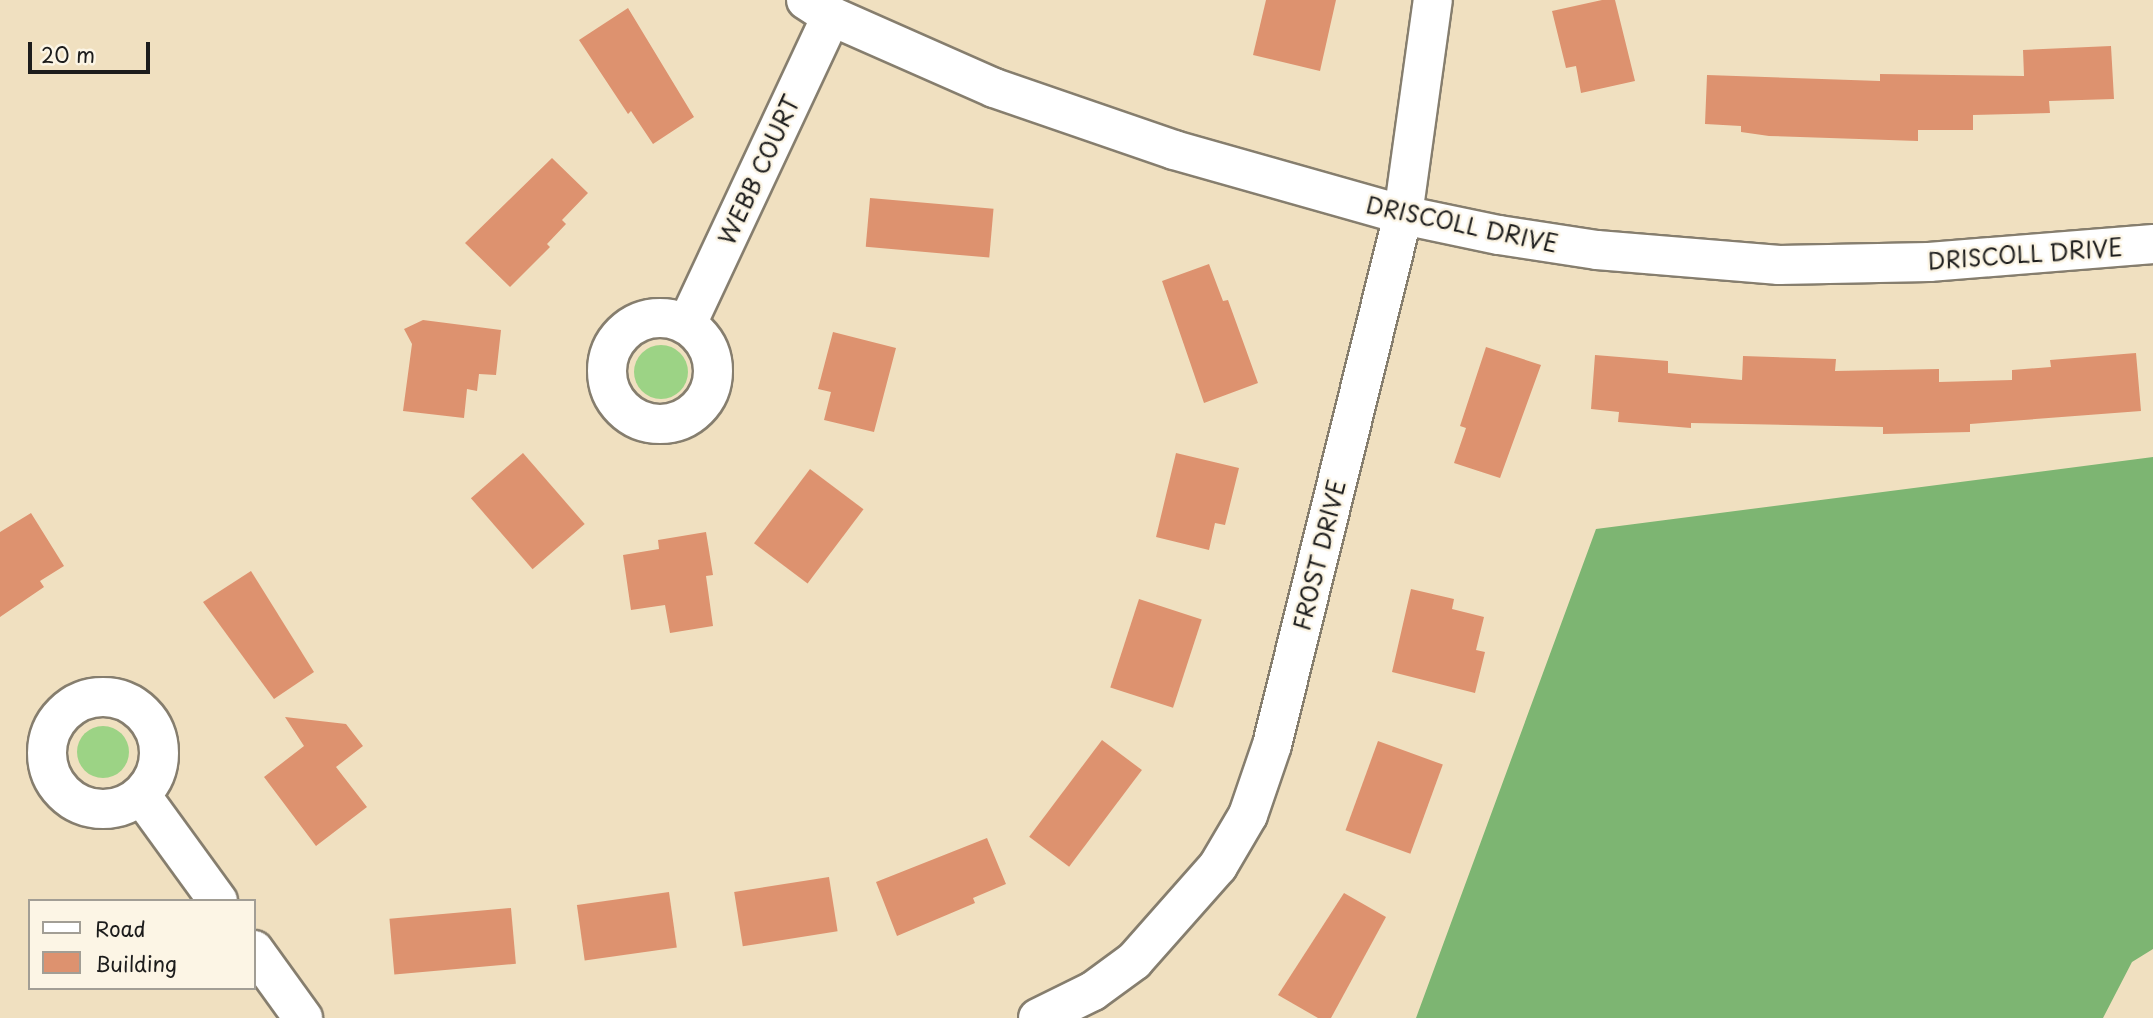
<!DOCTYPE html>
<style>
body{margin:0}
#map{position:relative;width:2153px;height:1018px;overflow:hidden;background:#f0e0c0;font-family:"Playpen Sans",sans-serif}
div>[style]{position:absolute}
.green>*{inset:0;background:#9cd385}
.round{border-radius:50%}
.forest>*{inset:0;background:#7db572}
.building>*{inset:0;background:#dd926f;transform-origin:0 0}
.roads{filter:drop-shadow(2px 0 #867e6e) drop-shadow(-2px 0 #867e6e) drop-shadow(0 2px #867e6e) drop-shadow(0 -2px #867e6e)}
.minor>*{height:38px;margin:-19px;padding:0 19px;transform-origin:19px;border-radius:19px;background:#fff}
.minor>.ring{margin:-19px;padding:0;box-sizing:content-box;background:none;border:38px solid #fff;border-radius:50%}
span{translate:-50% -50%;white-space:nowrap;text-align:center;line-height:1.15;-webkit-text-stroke:5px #fcf5e5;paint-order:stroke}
.street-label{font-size:23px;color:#1c1c1c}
.legend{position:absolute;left:28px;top:899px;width:228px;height:91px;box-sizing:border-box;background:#fcf5e5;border:2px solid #a29e95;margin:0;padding:9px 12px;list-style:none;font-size:21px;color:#1c1c1c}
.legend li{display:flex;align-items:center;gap:14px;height:35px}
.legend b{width:35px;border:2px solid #a29e95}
.scale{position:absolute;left:28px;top:42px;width:122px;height:32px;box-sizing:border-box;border:4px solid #1c1c1c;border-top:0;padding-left:9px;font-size:21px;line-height:24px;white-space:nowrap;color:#1c1c1c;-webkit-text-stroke:5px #fcf5e5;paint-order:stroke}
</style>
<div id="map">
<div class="green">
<div class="round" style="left:634px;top:345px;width:54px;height:54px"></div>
<div class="round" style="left:77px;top:726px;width:52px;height:52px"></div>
</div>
<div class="forest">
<div style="clip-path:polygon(2153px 457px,2153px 949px,2132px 962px,2103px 1018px,1416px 1018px,1596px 529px)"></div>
</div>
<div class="building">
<div style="clip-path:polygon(1266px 0,1336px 0,1320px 71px,1253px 55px)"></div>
<div style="clip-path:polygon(1602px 0,1615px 0,1635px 81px,1581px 93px,1576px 66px,1566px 68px,1552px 11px)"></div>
<div style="clip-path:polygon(628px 8px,694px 117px,653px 144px,631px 111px,628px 114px,579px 40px)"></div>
<div style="clip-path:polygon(2111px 46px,2114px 99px,2049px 101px,2050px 113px,1973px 115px,1973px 130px,1918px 130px,1918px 141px,1769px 136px,1741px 132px,1741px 126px,1705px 124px,1707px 75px,1880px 81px,1880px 74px,2024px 76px,2023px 50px)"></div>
<div style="clip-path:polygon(552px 158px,588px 193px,562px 220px,566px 224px,547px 244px,550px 247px,510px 287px,465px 243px)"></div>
<div style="left:870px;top:198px;width:124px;height:49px;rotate:5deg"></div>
<div style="clip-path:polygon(1209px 264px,1223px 301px,1228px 300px,1258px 383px,1204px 403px,1162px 281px)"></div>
<div style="clip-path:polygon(423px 320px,501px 330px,496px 375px,479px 374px,477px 391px,467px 389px,464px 418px,403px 411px,412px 344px,404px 329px)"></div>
<div style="clip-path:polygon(833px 332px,896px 348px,874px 432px,824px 420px,831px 392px,818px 389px)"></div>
<div style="clip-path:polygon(1486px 347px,1541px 365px,1500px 478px,1454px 463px,1466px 428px,1460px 426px)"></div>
<div style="clip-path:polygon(2136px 353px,2141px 411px,1970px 424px,1970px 432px,1883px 434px,1883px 427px,1691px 423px,1691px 428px,1618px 422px,1619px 412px,1591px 409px,1595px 355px,1668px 361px,1668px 373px,1742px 380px,1743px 356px,1836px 359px,1835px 371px,1939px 369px,1939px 382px,2012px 380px,2012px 370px,2051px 367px,2050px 360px)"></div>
<div style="left:523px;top:453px;width:94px;height:69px;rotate:49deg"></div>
<div style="clip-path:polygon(1176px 453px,1239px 468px,1225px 525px,1215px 523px,1209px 550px,1156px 537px)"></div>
<div style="left:810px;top:469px;width:67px;height:93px;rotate:37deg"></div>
<div style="clip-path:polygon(31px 513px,64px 566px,40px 581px,44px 587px,0 617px,0 532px)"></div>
<div style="clip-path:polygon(706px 532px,713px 575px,706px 576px,713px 626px,670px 633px,665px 605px,631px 610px,623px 555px,659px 549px,658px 540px)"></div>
<div style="clip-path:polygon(251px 571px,314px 672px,274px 699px,203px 602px)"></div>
<div style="clip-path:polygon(1411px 589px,1454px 599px,1452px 609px,1484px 617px,1476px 650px,1485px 652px,1475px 693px,1392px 672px)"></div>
<div style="left:1139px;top:599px;width:66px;height:93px;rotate:18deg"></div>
<div style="clip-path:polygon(285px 717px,346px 724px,363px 746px,336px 767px,367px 807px,316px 846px,264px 777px,304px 746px)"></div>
<div style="left:1102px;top:740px;width:50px;height:121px;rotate:37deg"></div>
<div style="left:1378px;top:741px;width:69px;height:95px;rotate:20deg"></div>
<div style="clip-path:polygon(987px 838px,1006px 884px,973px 898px,975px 903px,897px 936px,876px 882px)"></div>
<div style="left:829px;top:877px;width:55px;height:96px;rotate:81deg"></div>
<div style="left:669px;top:892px;width:56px;height:93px;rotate:82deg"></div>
<div style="clip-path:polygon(1344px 893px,1386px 917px,1331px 1018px,1318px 1018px,1278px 995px)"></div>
<div style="left:511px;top:908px;width:56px;height:122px;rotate:85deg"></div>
</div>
<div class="roads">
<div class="minor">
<div style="left:806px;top:0;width:30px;rotate:33deg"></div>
<div style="left:831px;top:16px;width:178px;rotate:23.8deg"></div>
<div style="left:994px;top:88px;width:190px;rotate:19deg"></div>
<div style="left:1174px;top:150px;width:238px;rotate:15.8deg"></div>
<div style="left:1403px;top:215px;width:98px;rotate:11.8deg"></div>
<div style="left:1499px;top:235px;width:99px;rotate:8.7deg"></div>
<div style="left:1597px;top:250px;width:183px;rotate:4.7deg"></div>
<div style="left:1779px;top:265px;width:150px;rotate:-1.1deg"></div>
<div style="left:1929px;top:262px;width:225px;rotate:-4.6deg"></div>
<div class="ring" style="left:607px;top:318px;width:68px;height:68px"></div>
<div style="left:687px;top:324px;width:340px;rotate:-64.9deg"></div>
<div class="ring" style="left:47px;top:697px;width:74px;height:74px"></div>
<div style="left:141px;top:795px;width:131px;rotate:54deg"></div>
<div style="left:254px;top:950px;width:84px;rotate:54.2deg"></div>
<div style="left:1038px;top:1018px;width:61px;rotate:-26.1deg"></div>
<div style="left:1093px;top:991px;width:51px;rotate:-36.2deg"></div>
<div style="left:1134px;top:961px;width:127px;rotate:-48.5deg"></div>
<div style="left:1218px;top:866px;width:59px;rotate:-59.5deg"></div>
<div style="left:1248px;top:815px;width:74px;rotate:-71.1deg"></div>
<div style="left:1272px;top:745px;width:546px;rotate:-76.12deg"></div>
<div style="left:1403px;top:215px;width:217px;rotate:-82.1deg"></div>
</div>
</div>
<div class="street-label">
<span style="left:759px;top:170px;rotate:-65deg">WEBB COURT</span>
<span style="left:1462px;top:224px;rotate:12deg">DRISCOLL DRIVE</span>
<span style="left:2025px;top:254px;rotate:-4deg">DRISCOLL DRIVE</span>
<span style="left:1319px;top:555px;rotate:-76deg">FROST DRIVE</span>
</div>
<ul class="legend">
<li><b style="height:9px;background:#fff"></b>Road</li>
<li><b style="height:19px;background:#dd926f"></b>Building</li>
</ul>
<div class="scale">20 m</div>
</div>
